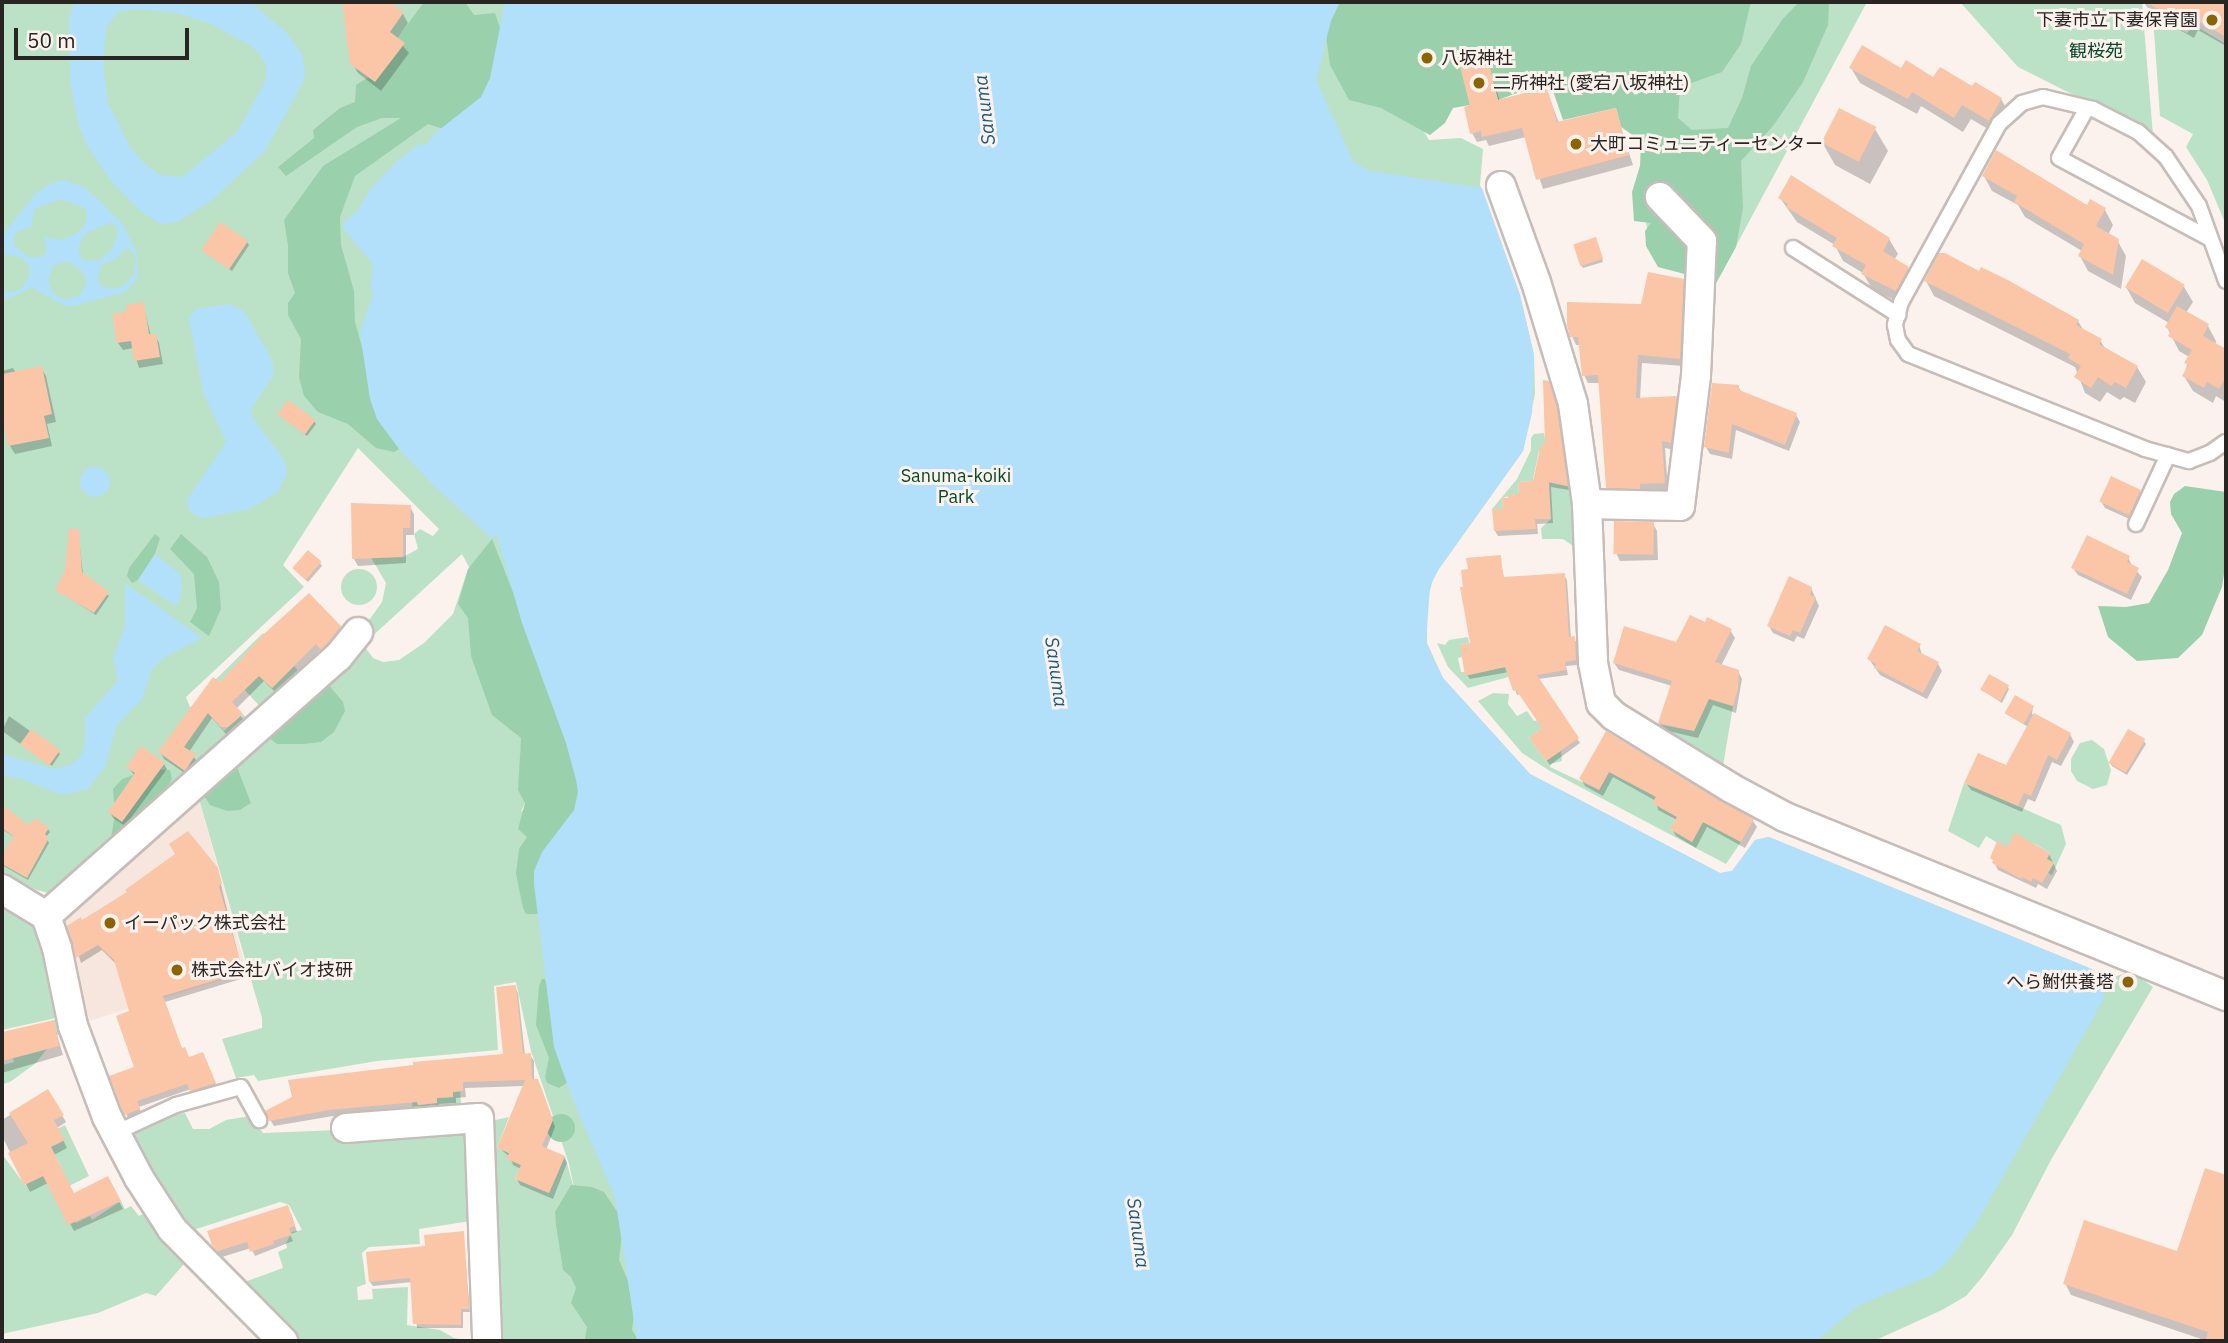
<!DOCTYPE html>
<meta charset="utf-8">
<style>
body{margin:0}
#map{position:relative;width:2228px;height:1343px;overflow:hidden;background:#fbf2ed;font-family:"IBM Plex Sans","Noto Sans JP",sans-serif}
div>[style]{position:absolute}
.built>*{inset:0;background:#f7e6dd}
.green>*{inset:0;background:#bbe2c7}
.round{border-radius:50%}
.forest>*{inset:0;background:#9bd0ac}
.water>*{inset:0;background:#b2dffa}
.shadow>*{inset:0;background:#0003}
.building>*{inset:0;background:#fbc5a7;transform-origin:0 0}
.roads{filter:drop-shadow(2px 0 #c6bdb9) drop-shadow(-2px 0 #c6bdb9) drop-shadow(0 2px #c6bdb9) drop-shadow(0 -2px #c6bdb9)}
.lane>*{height:14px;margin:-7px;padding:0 7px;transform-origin:7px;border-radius:7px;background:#fff}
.street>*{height:28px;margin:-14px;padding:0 14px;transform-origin:14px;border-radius:14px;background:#fff}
.dots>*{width:19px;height:19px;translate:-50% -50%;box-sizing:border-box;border:4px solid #fbf2ed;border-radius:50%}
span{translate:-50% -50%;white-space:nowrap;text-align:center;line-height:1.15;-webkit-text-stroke:6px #fbf2ed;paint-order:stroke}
.poi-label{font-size:18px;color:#282523}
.right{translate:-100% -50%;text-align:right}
.left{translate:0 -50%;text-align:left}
.park-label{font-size:18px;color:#064827}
.water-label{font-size:19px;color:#195a7c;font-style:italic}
.frame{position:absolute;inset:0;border:4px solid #282523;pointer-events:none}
.scale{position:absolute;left:14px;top:28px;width:175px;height:32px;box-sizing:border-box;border:4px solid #282523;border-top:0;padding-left:9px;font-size:21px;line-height:24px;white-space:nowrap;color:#282523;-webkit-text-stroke:5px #fbf2ed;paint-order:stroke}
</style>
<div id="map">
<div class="built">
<div style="clip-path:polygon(197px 792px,247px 972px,73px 1026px,51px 930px)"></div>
</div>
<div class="green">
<div style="clip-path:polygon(2px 2px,1867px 2px,1715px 285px,1650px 244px,1641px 197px,1645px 146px,1621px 102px,1556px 70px,1458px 53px,1415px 116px,1429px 140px,1461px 138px,1483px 149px,1480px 185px,1520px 295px,1534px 355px,1535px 394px,1523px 451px,1434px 576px,1427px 601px,1427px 643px,1443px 678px,1530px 774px,1720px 873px,1732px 871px,1755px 840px,1769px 837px,2087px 967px,2099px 973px,2104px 981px,2130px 971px,2153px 987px,2052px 1158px,2012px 1235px,1983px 1276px,1966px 1296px,1942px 1310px,1874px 1341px,607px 1341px,569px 1164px,531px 1051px,516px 982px,494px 986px,498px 1050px,377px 1061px,258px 1081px,254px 1075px,236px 1078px,222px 1039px,262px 1028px,262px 1018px,197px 792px,365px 647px,373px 658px,383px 662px,399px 660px,424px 643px,453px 614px,468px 569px,522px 738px,520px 754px,529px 794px,521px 812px,540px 795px,477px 582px,462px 554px,367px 641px,364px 627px,382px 602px,386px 583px,370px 556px,403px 557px,418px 549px,414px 534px,420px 529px,433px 536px,439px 529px,358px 448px,283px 565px,304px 587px,186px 697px,190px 707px,201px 705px,224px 731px,243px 714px,252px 726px,52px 894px,37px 890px,2px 872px)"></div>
<div style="clip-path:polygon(1960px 2px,2142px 2px,2153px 135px,2018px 67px)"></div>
<div style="clip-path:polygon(2153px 17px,2187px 33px,2194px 25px,2226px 44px,2226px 225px,2207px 180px,2186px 147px,2193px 134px,2160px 116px)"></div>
<div style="clip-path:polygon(1544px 433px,1547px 453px,1539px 451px,1533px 479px,1575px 488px,1576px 548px,1563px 539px,1542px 539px,1541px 528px,1551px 519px,1535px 481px,1518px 482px,1519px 494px,1502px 498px,1503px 509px,1492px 509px,1517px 479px,1531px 450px,1531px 438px,1534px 434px)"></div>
<div class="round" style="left:341px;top:569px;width:36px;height:36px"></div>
<div style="clip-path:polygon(263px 633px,275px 645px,256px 679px,259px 676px,272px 688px,294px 666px,304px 677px,266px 713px,243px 688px,234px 697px,219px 681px,214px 681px)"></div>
<div style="clip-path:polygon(1468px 637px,1469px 643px,1460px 645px,1463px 657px,1458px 658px,1461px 672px,1465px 672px,1466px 675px,1510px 666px,1512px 676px,1468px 688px,1448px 667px,1437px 643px,1445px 645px,1449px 640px)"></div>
<div style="clip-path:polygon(1493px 693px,1509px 694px,1508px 704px,1517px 716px,1527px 711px,1534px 721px,1558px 716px,1529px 738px,1546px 761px,1561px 751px,1562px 761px,1551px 764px,1550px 767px,1599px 790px,1609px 772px,1657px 794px,1653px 803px,1677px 817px,1671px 830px,1692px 842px,1703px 822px,1741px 842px,1726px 864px,1550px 771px,1522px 753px,1478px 701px)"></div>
<div style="clip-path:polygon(1702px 696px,1733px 706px,1723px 766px,1714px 767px,1661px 732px,1657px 724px,1694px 731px,1705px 707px)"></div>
<div style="clip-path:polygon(2092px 740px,2104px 749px,2111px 770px,2107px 785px,2093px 789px,2077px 781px,2071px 771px,2071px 759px,2080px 743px)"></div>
<div style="clip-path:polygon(1964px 783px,2061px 825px,2066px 844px,2052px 875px,2048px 873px,2054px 863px,2047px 859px,2050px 853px,2035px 844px,2006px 848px,1986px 836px,1979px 848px,1948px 831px)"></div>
<div style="clip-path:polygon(2px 900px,40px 926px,65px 1016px,2px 1030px)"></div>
<div style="clip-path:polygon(64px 1018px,66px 1024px,36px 1063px,10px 1082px,2px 1084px,2px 1065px,14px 1062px,13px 1058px,40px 1051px,37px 1039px,54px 1020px)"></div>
<div style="clip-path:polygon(460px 1091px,462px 1113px,413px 1117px,412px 1100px,417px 1100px,418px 1105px,437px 1103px,437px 1098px,453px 1097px,453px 1092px)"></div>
<div style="clip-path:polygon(185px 1113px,193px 1129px,209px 1129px,226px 1120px,250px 1116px,263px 1133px,465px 1125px,477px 1220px,419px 1229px,420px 1244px,369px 1247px,362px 1253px,366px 1284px,357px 1287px,358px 1300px,373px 1299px,372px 1289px,408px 1287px,407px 1325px,440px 1330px,454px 1338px,472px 1341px,297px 1341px,239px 1284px,283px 1268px,278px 1252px,287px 1248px,286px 1243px,292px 1232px,302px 1230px,289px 1205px,280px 1202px,184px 1233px,125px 1137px,170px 1115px)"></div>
<div style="clip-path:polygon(509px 1117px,497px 1148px,509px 1153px,508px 1159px,521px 1165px,515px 1179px,549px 1193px,565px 1156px,573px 1185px,598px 1341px,496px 1341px,488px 1179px,495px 1176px,486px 1122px)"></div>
<div style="clip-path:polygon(65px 1125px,89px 1176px,53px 1194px,76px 1223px,90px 1216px,92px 1220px,121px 1201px,125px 1209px,131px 1206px,139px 1216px,150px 1211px,190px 1257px,156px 1296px,146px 1293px,98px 1313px,2px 1334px,2px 1154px,25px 1185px,61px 1167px,45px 1135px)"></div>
</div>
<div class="forest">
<div style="clip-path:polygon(424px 2px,465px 2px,474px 15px,495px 13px,504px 40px,483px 102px,443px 129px,428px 124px,355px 176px,340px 217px,341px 245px,354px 291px,355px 322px,362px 347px,401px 448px,394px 452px,376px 448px,348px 424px,318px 412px,304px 396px,299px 377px,301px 339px,288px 315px,288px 303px,295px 293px,288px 273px,288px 245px,284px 220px,323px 166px,401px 118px,382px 118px,357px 127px,286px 176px,278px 167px,314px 138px,313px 130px,340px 108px,355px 102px,356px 85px,369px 77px)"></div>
<div style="clip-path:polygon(1331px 2px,1751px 2px,1741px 44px,1722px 72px,1680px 87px,1678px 118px,1692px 130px,1728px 128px,1742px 98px,1751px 66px,1782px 20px,1799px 2px,1829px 4px,1828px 25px,1803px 82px,1773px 126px,1741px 161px,1743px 208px,1736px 247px,1709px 296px,1700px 278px,1658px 267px,1646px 246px,1645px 231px,1651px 223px,1634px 221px,1632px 192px,1640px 166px,1641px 141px,1621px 127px,1616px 108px,1563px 120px,1553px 91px,1545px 83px,1498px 100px,1487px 60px,1461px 67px,1470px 105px,1453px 108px,1445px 123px,1430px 135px,1381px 108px,1349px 100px,1330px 65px,1324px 22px)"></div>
<div style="clip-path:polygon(2185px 486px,2226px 492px,2226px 561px,2222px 587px,2202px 635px,2178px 658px,2137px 661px,2108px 637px,2098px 606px,2126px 607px,2149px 603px,2168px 570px,2182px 533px,2171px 514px,2170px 502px,2174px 494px)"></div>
<div style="clip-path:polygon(155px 534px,160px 538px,155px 554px,138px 580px,132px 583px,127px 576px,129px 568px)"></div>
<div style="clip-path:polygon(181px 534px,207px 557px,219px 582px,221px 609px,209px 636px,190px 622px,197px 608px,194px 574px,170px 549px)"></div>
<div style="clip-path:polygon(492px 539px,553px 693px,584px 802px,545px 910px,538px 914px,526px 914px,523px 908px,516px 874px,519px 849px,527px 837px,518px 829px,525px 803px,518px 790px,521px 738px,492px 715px,471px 656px,468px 618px,458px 604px,468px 569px)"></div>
<div style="clip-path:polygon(327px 683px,343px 702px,345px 711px,334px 732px,321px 742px,304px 744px,277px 744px,269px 738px,266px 725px)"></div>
<div style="clip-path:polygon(204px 758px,237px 767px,251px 803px,240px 810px,227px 811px,210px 805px,198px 786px,195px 767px)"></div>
<div style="clip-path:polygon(151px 769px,170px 770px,172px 779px,163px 795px,120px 836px,111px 838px,115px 814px,113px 789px,122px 779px)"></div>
<div style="clip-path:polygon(542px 979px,545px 979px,548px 988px,567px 1083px,559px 1088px,547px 1083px,545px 1077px,549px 1058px,536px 1025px,539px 986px)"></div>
<div class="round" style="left:547px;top:1114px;width:28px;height:28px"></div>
<div style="clip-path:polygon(571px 1185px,592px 1187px,604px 1192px,618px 1213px,623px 1224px,619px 1260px,629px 1283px,634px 1314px,632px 1330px,639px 1341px,586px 1341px,585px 1338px,587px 1327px,571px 1303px,576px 1288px,571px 1277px,563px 1270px,556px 1225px,555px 1212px)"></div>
</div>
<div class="water">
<div style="clip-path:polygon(evenodd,75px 2px,250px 2px,286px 32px,302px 54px,305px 74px,302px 84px,265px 151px,211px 201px,177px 222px,161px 224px,139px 210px,112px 182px,88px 147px,79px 127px,70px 81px,69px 18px,75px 2px,135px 9px,177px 13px,211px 24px,248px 44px,258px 52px,267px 67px,264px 84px,237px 132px,182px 177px,160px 175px,143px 162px,130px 147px,108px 103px,103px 64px,106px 28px,118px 12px,135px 9px)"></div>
<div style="clip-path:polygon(505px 2px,1340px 2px,1331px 21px,1316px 80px,1353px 161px,1370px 171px,1482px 188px,1520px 295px,1534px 355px,1532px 413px,1523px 451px,1440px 567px,1430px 586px,1426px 643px,1443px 678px,1530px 774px,1720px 873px,1732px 871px,1755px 840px,1769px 837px,2087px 967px,2099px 973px,2103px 981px,2104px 997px,2094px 1017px,1975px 1225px,1947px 1262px,1932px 1275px,1859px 1305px,1816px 1341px,637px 1341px,615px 1197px,573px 1100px,554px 1047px,534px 884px,534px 871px,542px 852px,574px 810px,578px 792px,576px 780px,566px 743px,522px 623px,496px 533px,492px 539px,432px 484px,399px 449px,377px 419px,370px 399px,360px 333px,373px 294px,370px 284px,373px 271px,371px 262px,343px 228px,344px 222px,360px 208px,370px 189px,398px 160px,419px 144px,427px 145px,434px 134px,481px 97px,490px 78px)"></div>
<div style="clip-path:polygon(evenodd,64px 180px,86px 188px,123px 224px,137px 253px,138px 278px,125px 292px,74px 306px,65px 306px,32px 287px,7px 299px,2px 297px,2px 291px,13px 292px,22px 288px,30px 275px,29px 266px,22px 257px,2px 254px,2px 236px,35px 194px,51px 183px,64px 180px,60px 199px,83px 207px,87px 212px,85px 224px,79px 232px,61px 240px,43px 237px,47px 248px,43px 257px,28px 257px,15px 246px,13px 237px,17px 232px,32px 226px,34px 209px,60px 199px,64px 180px,112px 222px,117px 227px,118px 234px,112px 249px,98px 261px,83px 260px,78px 251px,81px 241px,87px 232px,112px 222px,64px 180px,127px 248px,133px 251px,136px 261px,134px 274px,125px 285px,115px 289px,103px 287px,97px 279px,101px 265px,115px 259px,127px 248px,64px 180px,67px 261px,82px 271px,87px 283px,79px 296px,65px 300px,53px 293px,48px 280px,54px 265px,67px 261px)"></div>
<div style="clip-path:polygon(229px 304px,244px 311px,273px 362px,273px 376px,251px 410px,252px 416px,284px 460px,287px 473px,278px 492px,249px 509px,203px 518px,191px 513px,186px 501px,226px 442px,203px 392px,189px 319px,195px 309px)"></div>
<div class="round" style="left:80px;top:467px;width:30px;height:30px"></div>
<div style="clip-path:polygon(155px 554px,181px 575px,182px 595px,176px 606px,138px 580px)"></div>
<div style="clip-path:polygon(125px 583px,202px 638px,163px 658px,152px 669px,143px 698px,117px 725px,105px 767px,88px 789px,61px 795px,22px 779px,2px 775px,2px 754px,54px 769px,70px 765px,81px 756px,85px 742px,85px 718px,118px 680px,113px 658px,125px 626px)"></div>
</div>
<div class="shadow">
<div style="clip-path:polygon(343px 2px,387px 2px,403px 14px,408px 23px,397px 39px,409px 53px,381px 91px,358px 73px,352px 63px)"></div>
<div style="clip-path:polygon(2144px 2px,2226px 2px,2226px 46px,2198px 30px,2194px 38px,2151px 14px)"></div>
<div style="clip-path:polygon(1487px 62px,1500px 101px,1546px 89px,1559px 123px,1615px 110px,1633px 165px,1543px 189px,1526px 137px,1489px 146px,1486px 140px,1477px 142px,1472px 133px,1472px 107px)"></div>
<div style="clip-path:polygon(1851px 68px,1902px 70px,1973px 89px,2001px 99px,2010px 115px,1998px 135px,1971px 119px,1963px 132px,1921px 106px,1917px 114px,1860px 83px)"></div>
<div style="clip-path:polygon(1875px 129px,1888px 151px,1870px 184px,1835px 165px,1822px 142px)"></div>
<div style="clip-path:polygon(1984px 176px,2105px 210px,2113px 225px,2108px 235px,2117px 240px,2126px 256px,2121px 289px,2088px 271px,2080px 256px,2082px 251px,2025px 217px,2018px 205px,1992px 191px)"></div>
<div style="clip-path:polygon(1780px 198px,1889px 239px,1898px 254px,1894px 260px,1908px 268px,1917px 283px,1905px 305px,1872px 289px,1863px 273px,1843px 261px,1835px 245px,1797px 222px)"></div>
<div style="clip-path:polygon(247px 242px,249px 245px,232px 271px,203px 250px)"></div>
<div style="clip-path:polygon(1597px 242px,1603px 262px,1583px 268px,1581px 265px)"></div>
<div style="clip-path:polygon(1683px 280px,1687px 289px,1684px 366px,1642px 363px,1640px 400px,1676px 397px,1680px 405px,1675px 450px,1665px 448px,1668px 490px,1612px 495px,1608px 487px,1601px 383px,1588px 383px,1584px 375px,1581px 345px,1576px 345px,1572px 336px,1643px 305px)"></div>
<div style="clip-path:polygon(1926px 281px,2078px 321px,2084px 331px,2100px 340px,2106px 350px,2137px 367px,2146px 382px,2135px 403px,2124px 397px,2120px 400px,2107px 392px,2100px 402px,2085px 393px,2075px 367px,1934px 296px)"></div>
<div style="clip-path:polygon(2126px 287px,2184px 287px,2193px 302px,2186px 313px,2208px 326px,2216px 341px,2215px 345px,2226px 351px,2226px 402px,2216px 396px,2213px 403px,2193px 391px,2184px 376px,2189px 357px,2179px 351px,2167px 327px,2169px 323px,2135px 303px)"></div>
<div style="clip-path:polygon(143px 304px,151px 336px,155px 335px,159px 343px,163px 364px,139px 368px,133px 348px,123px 350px,118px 343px,114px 315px,129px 313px)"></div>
<div style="clip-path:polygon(13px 368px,16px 373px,41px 368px,46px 376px,56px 422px,47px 424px,52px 446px,15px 454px,10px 446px,2px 409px,2px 371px)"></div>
<div style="clip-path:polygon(1738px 386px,1742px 393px,1796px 415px,1800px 422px,1789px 451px,1736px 430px,1732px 459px,1710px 454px,1706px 447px)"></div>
<div style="clip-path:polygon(1551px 388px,1559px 414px,1569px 490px,1551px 487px,1553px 523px,1537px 524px,1538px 534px,1498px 536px,1495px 531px,1505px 510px,1534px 483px,1547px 446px)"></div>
<div style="clip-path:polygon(280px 415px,314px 421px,316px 424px,307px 436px)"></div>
<div style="clip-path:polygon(2140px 492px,2144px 499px,2134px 521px,2105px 508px,2101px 501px)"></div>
<div style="clip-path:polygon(410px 507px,414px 514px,414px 535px,406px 535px,406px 563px,358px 566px,354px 559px)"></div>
<div style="clip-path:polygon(1653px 524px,1657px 531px,1658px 560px,1620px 561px,1616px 553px)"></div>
<div style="clip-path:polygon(78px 531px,83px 574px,109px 596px,96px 615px,57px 590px,67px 571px)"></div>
<div style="clip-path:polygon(1500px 557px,1504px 578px,1564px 575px,1567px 580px,1571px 638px,1577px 642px,1578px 665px,1566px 666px,1568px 675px,1538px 679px,1580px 743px,1550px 765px,1534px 743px,1544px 729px,1520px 694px,1517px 695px,1509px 672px,1470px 679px,1467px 675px,1472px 644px)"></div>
<div style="clip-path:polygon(2128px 557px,2132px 566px,2142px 577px,2131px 600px,2078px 575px,2073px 568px)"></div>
<div style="clip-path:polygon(320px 563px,322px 566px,308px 582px,296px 571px)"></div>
<div style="clip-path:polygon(1811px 588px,1819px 606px,1804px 639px,1797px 636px,1794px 642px,1773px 633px,1769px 626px)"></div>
<div style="clip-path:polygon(1705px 624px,1730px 630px,1735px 638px,1721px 666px,1738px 671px,1742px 679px,1736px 713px,1713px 705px,1698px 738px,1664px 730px,1659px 723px,1672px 686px,1619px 670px,1614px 663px,1677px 644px)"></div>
<div style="clip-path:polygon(340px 627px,344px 634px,326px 655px,320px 650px,277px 694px,264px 681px,236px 709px,245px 722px,232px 734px,226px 734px,212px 718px,189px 752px,198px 762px,189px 776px,164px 759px,160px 752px,220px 685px)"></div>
<div style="clip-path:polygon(1919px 645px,1922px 655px,1938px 664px,1942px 671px,1927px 699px,1880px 675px,1869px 659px)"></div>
<div style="clip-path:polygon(2007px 686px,2009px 689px,2002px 703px,1982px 690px)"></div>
<div style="clip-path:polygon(2033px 707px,2032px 714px,2070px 734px,2074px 742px,2061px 766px,2052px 762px,2035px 802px,2028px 799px,2022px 812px,1971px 790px,1966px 783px,2007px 767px,2028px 727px,2007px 713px)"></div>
<div style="clip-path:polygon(9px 716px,58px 751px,60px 754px,52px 766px,2px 731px)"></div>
<div style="clip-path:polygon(1607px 733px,1753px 821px,1757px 827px,1745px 848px,1707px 827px,1696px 848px,1676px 836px,1672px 829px,1677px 820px,1658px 810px,1656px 801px,1613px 777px,1603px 796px,1585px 786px,1581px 779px)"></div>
<div style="clip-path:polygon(2144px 741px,2146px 744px,2127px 775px,2112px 766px,2110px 763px)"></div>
<div style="clip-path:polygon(164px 764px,167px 769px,125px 826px,113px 818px,110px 812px,135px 776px,128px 767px)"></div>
<div style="clip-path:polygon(7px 812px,30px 827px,48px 829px,50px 832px,46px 837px,49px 843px,28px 880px,2px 865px,2px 860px,14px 837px,2px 829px,2px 819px)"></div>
<div style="clip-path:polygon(2008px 849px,2049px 854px,2057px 871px,2047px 889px,2038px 884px,2036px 888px,1998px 870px,1992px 858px)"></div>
<div style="clip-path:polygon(217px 869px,244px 978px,165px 1002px,182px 1050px,190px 1059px,205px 1059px,218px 1089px,195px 1096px,191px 1089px,139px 1107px,142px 1115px,129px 1119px,126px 1114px,137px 1068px,131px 1012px,116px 964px,102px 950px,81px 963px,69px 926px)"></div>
<div style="clip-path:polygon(515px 987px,518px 993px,525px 1055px,530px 1055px,534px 1061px,534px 1081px,541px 1087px,555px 1127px,546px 1150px,564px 1157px,567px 1163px,553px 1199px,520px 1185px,517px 1179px,521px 1169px,513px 1165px,510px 1157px,499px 1148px,524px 1086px,465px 1088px,466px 1097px,456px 1098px,456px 1103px,439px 1104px,440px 1109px,423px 1110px,421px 1107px,333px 1116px,274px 1126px,270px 1120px,505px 1056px)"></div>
<div style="clip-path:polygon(53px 1022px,63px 1055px,2px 1073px,2px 1034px)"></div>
<div style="clip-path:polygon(48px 1091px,66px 1122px,57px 1128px,67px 1148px,54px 1155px,74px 1195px,107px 1178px,123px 1209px,74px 1231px,48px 1183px,30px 1192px,2px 1136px,2px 1120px)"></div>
<div style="clip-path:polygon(2206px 1170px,2226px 1177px,2226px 1341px,2207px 1341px,2071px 1295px,2065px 1283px,2178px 1253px)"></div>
<div style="clip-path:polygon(291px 1213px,297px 1232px,290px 1234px,293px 1241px,255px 1256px,251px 1248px,222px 1257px,213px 1245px)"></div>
<div style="clip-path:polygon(463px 1233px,470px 1312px,463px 1312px,463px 1328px,417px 1328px,412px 1282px,373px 1286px,370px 1282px,427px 1248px)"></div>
</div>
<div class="building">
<div style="clip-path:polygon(342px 2px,389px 2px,404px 12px,390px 32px,405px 43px,375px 82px,350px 64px)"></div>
<div style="clip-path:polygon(2145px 2px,2226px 2px,2226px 37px,2190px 16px,2186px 24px)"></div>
<div style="clip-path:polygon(1862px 45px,1901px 68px,1906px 60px,1933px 77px,1940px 67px,1972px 86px,1975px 82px,2002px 98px,1989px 121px,1962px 105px,1954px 118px,1912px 92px,1908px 99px,1849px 68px)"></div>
<div style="clip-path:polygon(1488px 60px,1498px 100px,1547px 87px,1557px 122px,1616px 108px,1629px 155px,1536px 180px,1522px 128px,1482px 137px,1481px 131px,1470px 134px,1464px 107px,1470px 105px,1460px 67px)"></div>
<div style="left:1839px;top:108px;width:42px;height:39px;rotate:27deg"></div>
<div style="clip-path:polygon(1996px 150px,2087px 205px,2090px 199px,2106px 208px,2096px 226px,2119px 239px,2113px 275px,2078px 256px,2084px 244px,2014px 202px,2017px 196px,1982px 176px)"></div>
<div style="clip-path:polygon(1791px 175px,1890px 238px,1883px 251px,1909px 267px,1896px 291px,1861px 274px,1866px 265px,1832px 246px,1837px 238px,1786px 207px,1788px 204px,1778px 198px)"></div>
<div style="left:220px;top:222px;width:34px;height:34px;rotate:34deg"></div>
<div style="left:1596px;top:237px;width:23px;height:24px;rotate:72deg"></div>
<div style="clip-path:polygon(1939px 253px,1945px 253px,1979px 271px,1981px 267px,2008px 280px,2079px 320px,2076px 325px,2102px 339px,2099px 344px,2138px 366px,2126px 388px,2115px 382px,2111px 386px,2098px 377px,2091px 388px,2074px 377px,2081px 366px,2068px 358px,2070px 354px,1924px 281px)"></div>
<div style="left:2142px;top:259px;width:50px;height:33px;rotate:31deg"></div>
<div style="clip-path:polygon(1648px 272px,1684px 279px,1680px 359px,1638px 355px,1636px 398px,1677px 396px,1671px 443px,1662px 441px,1665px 483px,1640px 484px,1640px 489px,1606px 488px,1598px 375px,1582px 376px,1578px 337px,1570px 337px,1567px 325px,1567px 302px,1641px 304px)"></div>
<div style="clip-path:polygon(144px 302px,149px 334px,156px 334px,160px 357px,134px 361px,131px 341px,117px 343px,112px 314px,127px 311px,126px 305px)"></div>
<div style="clip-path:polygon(2177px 306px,2209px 324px,2203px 336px,2226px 349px,2226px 377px,2219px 389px,2207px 382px,2204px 388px,2182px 376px,2188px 365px,2184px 363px,2192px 350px,2168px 336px,2171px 331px,2165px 327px)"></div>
<div style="clip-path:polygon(42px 366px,52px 414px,44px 416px,49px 438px,8px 446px,2px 417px,2px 374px)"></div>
<div style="clip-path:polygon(1543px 380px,1549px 381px,1557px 408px,1568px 486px,1549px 482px,1551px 519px,1535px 519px,1536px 529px,1494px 531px,1492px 509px,1503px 509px,1502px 498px,1508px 498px,1508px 495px,1519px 494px,1518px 482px,1533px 481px,1541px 444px,1545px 445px)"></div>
<div style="clip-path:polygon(1712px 383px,1739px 385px,1739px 390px,1797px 413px,1785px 445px,1732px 424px,1729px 453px,1704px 447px)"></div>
<div style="left:288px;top:400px;width:34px;height:18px;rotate:36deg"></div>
<div style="left:2111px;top:476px;width:33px;height:28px;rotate:25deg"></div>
<div style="clip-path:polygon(351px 503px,411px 505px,410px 528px,403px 528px,403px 557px,352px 559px)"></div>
<div style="left:1614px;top:521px;width:40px;height:33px;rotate:1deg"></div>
<div style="clip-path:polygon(69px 529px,79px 529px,82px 572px,109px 592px,94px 613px,55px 590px,65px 570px)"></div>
<div style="clip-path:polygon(2087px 535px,2130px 556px,2127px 562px,2139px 568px,2127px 594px,2071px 568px)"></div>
<div style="left:308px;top:550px;width:18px;height:24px;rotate:41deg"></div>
<div style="clip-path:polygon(1501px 555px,1503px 577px,1565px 573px,1569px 637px,1575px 636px,1576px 660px,1565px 662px,1566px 670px,1537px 675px,1579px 738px,1546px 761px,1529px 738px,1542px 728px,1516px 690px,1513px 691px,1505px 667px,1465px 676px,1460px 645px,1470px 643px,1460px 587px,1463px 587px,1461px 570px,1468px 569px,1466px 558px)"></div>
<div style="clip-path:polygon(1789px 576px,1812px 587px,1810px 595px,1816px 597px,1800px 633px,1793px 630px,1790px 636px,1767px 626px)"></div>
<div style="clip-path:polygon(309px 593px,341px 626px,326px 646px,321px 650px,316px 644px,272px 688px,259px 676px,232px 702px,243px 714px,228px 727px,221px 727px,208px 713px,184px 747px,196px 754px,185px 771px,158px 752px,213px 677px,220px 682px,264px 634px)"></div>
<div style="clip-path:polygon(1690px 615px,1705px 622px,1707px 617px,1732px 629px,1715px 662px,1739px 670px,1738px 689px,1733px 706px,1709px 699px,1694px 731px,1658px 723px,1672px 681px,1613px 663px,1624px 626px,1676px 642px)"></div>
<div style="clip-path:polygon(1885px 625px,1921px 644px,1917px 651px,1939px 662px,1923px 693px,1874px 668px,1876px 664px,1867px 659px)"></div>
<div style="left:1989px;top:674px;width:23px;height:18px;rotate:29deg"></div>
<div style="left:2015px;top:695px;width:22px;height:21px;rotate:30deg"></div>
<div style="clip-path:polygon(2034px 713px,2071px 733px,2057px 760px,2048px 755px,2031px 796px,2024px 793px,2018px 806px,1964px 783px,1978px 753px,2006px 765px)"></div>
<div style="left:31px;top:729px;width:36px;height:19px;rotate:36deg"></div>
<div style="left:2128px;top:729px;width:20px;height:39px;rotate:30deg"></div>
<div style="clip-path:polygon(1606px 731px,1754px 819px,1741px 842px,1703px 822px,1692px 842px,1670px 829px,1677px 817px,1652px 803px,1656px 797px,1609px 772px,1599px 790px,1579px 779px)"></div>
<div style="clip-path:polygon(141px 746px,165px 763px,122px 822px,108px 812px,135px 773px,126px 767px)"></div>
<div style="clip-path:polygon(2px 805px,29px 825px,35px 818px,49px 828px,45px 834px,49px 838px,27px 878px,2px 864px,2px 856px,13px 836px,2px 828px)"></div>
<div style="clip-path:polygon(188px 831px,218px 868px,222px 884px,219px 886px,243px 972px,163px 996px,182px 1048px,185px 1047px,189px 1057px,203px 1052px,216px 1083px,190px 1091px,187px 1084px,137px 1101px,140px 1109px,124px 1115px,109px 1076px,134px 1067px,116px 1016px,129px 1011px,114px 960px,98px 945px,76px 958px,67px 926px,81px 917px,82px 920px,127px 892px,125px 890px,175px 854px,169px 844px)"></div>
<div style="clip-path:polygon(2015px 833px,2050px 853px,2047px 859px,2054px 863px,2042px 883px,2033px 878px,2031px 882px,2022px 877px,2021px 879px,1992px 863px,1993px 860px,1990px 858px,1997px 841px,2007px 847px)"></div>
<div style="clip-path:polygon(516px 985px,523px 1054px,531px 1053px,532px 1079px,538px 1079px,553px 1120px,542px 1146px,565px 1156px,549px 1193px,515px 1179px,521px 1165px,507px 1159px,509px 1153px,497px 1148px,525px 1080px,463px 1082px,463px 1091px,453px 1092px,453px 1097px,437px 1098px,437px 1103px,418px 1105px,417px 1102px,329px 1110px,269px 1121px,265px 1111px,292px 1097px,288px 1080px,413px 1065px,413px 1062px,503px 1054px,496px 987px)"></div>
<div style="clip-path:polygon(54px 1020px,59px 1046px,2px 1061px,2px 1032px)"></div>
<div style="clip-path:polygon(48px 1089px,64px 1115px,54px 1120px,65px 1140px,51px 1147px,74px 1193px,108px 1176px,121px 1201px,68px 1225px,43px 1176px,24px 1185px,8px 1153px,28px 1143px,9px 1113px)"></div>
<div style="clip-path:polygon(2205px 1168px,2226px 1175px,2226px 1341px,2205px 1341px,2208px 1332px,2063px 1284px,2084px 1220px,2177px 1251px)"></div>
<div style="clip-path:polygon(288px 1205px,295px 1226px,289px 1228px,291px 1235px,273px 1241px,274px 1244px,250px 1252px,247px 1242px,218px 1251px,212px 1245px,207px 1231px)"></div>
<div style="clip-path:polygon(464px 1231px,469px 1309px,461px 1309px,461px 1325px,413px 1324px,410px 1278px,369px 1282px,366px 1252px,425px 1246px,424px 1235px)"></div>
</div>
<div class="roads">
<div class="lane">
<div style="left:2087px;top:108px;width:57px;rotate:119.2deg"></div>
<div style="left:2059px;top:158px;width:172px;rotate:28.1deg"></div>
<div style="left:1793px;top:248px;width:125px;rotate:32.5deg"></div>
<div style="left:2226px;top:281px;width:80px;rotate:-109.8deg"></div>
<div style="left:2199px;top:206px;width:59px;rotate:-124deg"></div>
<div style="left:2166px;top:157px;width:38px;rotate:-138deg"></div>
<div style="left:2138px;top:132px;width:51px;rotate:-152.9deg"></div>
<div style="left:2093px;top:109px;width:51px;rotate:-166.5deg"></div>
<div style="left:2043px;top:97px;width:22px;rotate:164deg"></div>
<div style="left:2022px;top:103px;width:31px;rotate:138deg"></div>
<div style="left:1999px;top:124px;width:203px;rotate:118.8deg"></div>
<div style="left:1901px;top:302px;width:24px;rotate:105deg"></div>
<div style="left:1895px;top:325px;width:15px;rotate:79deg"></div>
<div style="left:1898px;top:340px;width:17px;rotate:54deg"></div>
<div style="left:1908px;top:354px;width:255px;rotate:21.8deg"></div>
<div style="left:2145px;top:449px;width:46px;rotate:15.3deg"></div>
<div style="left:2189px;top:461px;width:22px;rotate:-21deg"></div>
<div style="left:2210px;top:453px;width:19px;rotate:-35deg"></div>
<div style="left:2136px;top:524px;width:76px;rotate:-65.1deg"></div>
<div style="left:115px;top:1133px;width:67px;rotate:-24.7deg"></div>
<div style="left:176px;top:1105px;width:67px;rotate:-15.5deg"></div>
<div style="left:241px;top:1087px;width:38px;rotate:61deg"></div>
</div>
<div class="street">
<div style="left:1501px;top:186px;width:102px;rotate:70deg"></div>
<div style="left:1536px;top:282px;width:127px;rotate:73.1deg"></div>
<div style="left:1573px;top:404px;width:101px;rotate:82deg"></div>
<div style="left:1587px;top:504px;width:159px;rotate:87.8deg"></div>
<div style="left:1593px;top:663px;width:41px;rotate:78.7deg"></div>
<div style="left:1601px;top:703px;width:18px;rotate:45deg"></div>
<div style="left:1614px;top:716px;width:137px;rotate:31.6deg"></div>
<div style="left:1731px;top:788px;width:61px;rotate:28.2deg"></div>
<div style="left:1785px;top:817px;width:476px;rotate:22.1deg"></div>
<div style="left:1587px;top:504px;width:93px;rotate:1.2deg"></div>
<div style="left:1680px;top:506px;width:131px;rotate:-83deg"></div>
<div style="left:1696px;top:376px;width:135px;rotate:-87.5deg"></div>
<div style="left:1702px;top:241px;width:61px;rotate:-133.7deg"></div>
<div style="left:2px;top:889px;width:52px;rotate:31.5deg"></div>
<div style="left:46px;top:916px;width:34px;rotate:71deg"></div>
<div style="left:57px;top:948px;width:80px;rotate:78.4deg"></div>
<div style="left:73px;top:1026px;width:97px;rotate:69.5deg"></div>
<div style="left:107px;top:1117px;width:69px;rotate:62.3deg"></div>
<div style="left:139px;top:1178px;width:61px;rotate:57.1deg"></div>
<div style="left:172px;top:1229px;width:158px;rotate:45.3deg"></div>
<div style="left:46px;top:916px;width:390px;rotate:-41.6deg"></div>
<div style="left:338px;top:657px;width:32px;rotate:-51deg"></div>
<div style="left:346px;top:1128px;width:133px;rotate:-4.3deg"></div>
<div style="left:479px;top:1118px;width:223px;rotate:87.9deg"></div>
</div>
</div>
<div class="dots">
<div style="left:2212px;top:20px;background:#8a6402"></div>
<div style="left:1427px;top:58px;background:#8a6402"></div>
<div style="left:1479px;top:83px;background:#8a6402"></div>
<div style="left:1576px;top:144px;background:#8a6402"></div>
<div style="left:110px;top:923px;background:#8a6402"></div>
<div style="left:177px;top:970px;background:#8a6402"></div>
<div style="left:2128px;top:982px;background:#8a6402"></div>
</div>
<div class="poi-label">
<span class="right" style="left:2198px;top:20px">下妻市立下妻保育園</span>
<span class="left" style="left:1441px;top:58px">八坂神社</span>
<span class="left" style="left:1493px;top:83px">二所神社 (愛宕八坂神社)</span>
<span class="left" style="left:1590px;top:144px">大町コミュニティーセンター</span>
<span class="left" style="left:124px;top:923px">イーパック株式会社</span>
<span class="left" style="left:191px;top:970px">株式会社バイオ技研</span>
<span class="right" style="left:2114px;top:982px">へら鮒供養塔</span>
</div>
<div class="park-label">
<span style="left:2096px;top:51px">観桜苑</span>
<span style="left:956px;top:487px">Sanuma-koiki<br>Park</span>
</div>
<div class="water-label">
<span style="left:985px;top:110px;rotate:-97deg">Sanuma</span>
<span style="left:1056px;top:672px;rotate:82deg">Sanuma</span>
<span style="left:1138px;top:1233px;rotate:82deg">Sanuma</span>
</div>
<div class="frame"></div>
<div class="scale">50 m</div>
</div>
